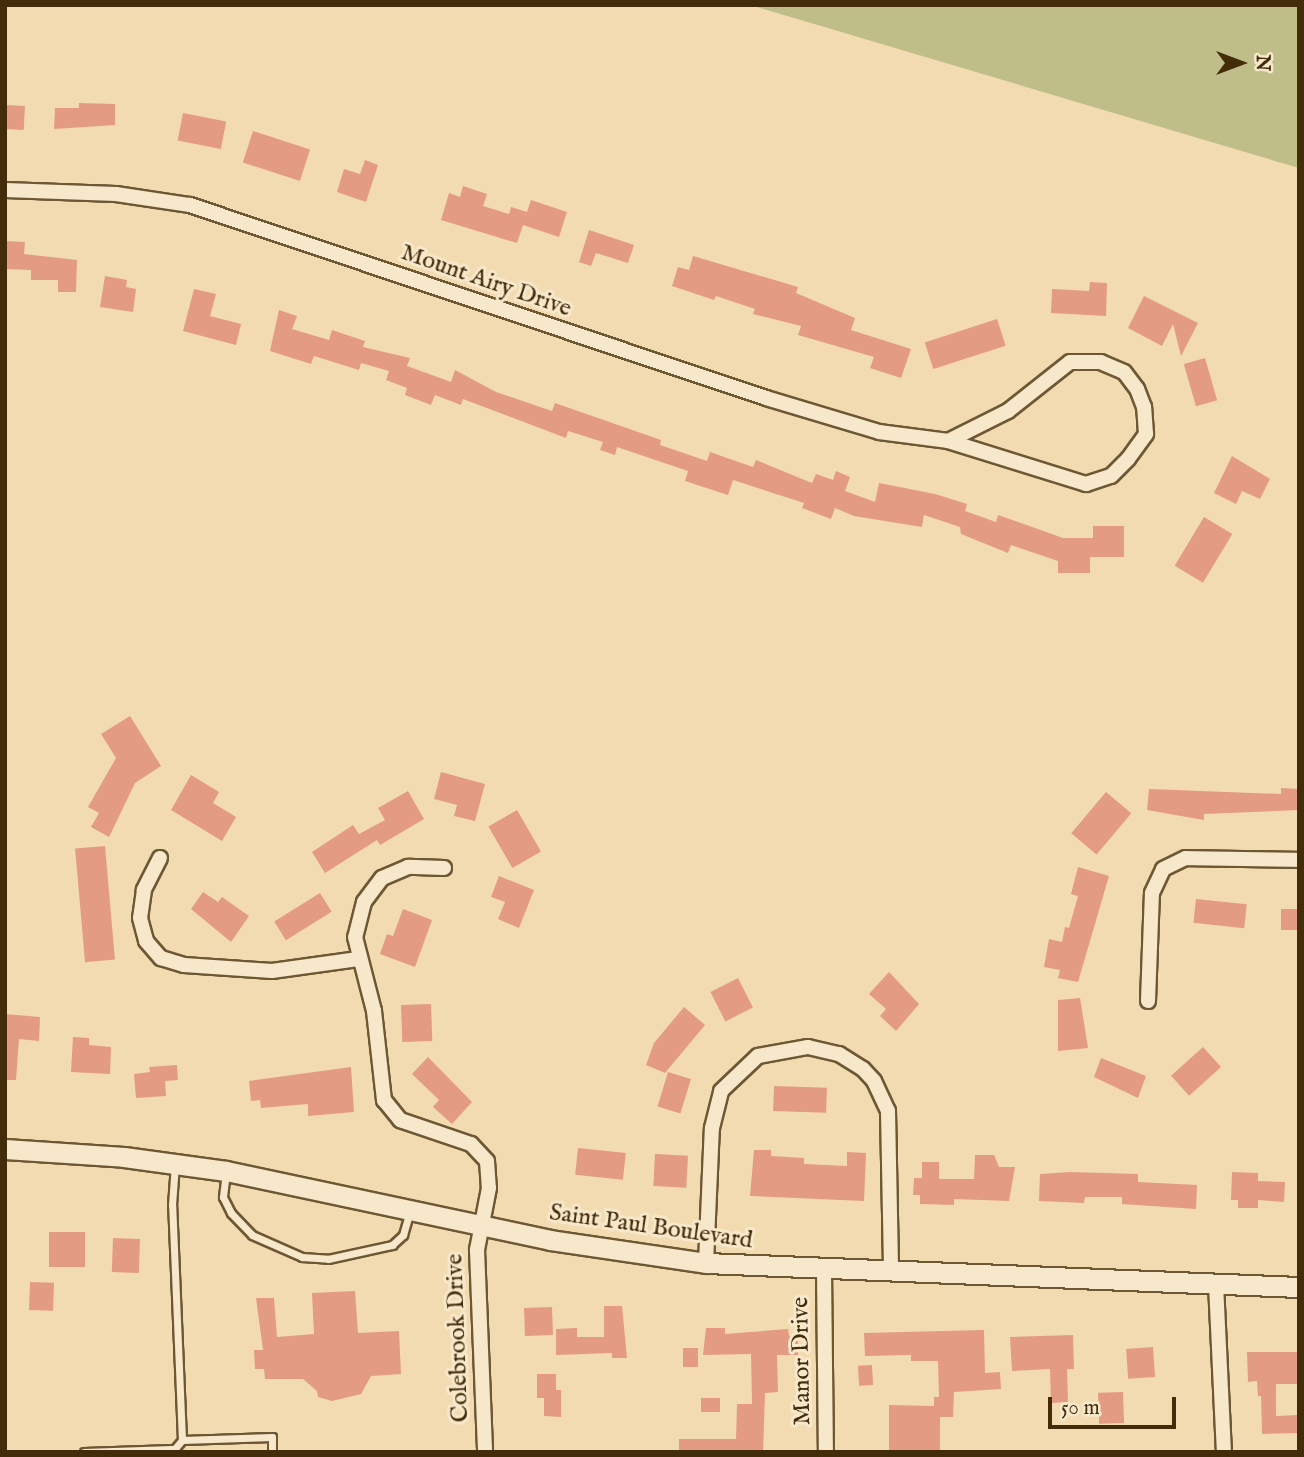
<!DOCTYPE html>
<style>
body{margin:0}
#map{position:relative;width:1304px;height:1457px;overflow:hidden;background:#f3dbb1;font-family:"IM FELL English",serif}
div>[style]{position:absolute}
.green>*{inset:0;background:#bfbe88}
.building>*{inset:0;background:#e39b84;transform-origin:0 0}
.roads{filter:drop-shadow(2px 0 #6e5834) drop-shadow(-2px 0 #6e5834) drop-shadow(0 2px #6e5834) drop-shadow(0 -2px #6e5834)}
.lane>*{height:7px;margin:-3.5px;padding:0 3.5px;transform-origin:3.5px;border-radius:3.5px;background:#f7e8cc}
.street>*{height:14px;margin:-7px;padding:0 7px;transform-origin:7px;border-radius:7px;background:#f7e8cc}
.secondary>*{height:19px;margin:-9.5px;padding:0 9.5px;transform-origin:9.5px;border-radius:9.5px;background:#f7e8cc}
span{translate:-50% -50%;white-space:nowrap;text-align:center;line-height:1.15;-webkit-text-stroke:6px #f7e8cc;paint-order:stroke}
.street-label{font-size:24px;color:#422c0a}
.frame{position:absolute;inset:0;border:7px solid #422c0a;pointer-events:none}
.north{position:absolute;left:1206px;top:28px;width:70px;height:70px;-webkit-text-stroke:5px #f7e8cc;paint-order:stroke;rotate:90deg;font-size:19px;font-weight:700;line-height:28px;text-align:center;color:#422c0a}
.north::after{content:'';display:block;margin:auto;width:24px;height:32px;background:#422c0a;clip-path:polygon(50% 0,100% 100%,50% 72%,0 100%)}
.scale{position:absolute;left:1048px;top:1397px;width:128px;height:32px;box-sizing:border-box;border:4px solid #422c0a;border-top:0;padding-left:9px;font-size:21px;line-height:24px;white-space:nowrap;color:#422c0a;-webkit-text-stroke:5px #f7e8cc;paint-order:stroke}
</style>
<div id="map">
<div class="green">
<div style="clip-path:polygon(750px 5px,1299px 5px,1299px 168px)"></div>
</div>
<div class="building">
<div style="clip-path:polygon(79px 103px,115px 104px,115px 125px,54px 129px,55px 108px,79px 108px)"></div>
<div style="left:5px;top:105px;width:20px;height:24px;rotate:3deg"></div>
<div style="left:183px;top:113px;width:44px;height:28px;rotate:11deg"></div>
<div style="left:253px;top:131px;width:60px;height:33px;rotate:18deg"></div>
<div style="clip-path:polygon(365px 160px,378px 165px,366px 202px,337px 192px,344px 169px,360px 174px)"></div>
<div style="clip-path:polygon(463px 186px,487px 194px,483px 206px,509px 214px,511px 207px,527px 212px,531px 200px,567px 212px,559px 237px,523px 225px,517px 243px,441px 220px,449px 193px,460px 197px)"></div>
<div style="clip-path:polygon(589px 230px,634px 245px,628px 263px,596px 253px,591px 266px,579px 262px)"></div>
<div style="clip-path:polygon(5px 241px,25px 242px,24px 254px,77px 260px,76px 292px,58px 292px,58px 280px,31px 280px,31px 270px,5px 269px)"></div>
<div style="clip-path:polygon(693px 256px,798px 287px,796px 293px,855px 318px,851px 330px,911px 349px,901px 378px,870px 368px,874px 357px,798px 335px,801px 326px,753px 314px,755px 309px,716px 296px,714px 300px,672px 286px,678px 267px,689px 270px)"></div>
<div style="clip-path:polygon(105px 276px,127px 280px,126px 287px,136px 289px,133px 312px,100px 307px)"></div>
<div style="clip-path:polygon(1090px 282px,1107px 283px,1106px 316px,1051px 313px,1052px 289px,1089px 291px)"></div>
<div style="clip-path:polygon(194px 289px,216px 294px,210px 316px,241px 324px,236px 345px,183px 331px)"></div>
<div style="clip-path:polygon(1144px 296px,1198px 323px,1181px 356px,1173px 324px,1162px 346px,1128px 328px)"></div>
<div style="clip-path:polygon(279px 310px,297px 316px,292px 329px,329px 340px,332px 330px,365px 341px,363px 347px,410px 358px,407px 366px,451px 382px,455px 370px,496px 392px,552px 411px,555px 403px,661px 440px,660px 445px,707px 461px,710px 452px,753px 467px,756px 460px,812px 483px,816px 474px,833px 480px,836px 471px,850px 477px,845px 491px,875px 502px,879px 483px,935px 494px,967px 504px,965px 511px,996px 522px,998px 515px,1063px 538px,1093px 538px,1093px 526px,1124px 526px,1124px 557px,1090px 557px,1090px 573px,1058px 573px,1058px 561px,1011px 545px,1008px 553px,961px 534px,960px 527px,924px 515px,922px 527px,854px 516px,835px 508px,831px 519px,802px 508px,804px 503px,733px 480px,728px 495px,685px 481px,688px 471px,617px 447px,615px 455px,600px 450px,603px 442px,568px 431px,566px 438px,463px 399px,461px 405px,435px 395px,431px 405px,405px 395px,407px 388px,386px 380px,389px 371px,361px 363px,359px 370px,314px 356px,311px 364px,270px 351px)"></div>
<div style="left:997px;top:319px;width:28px;height:76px;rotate:72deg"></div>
<div style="left:1205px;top:358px;width:44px;height:22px;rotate:74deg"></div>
<div style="clip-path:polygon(1232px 456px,1270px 479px,1260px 499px,1242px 491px,1236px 504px,1214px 493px)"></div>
<div style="left:1204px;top:517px;width:33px;height:57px;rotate:31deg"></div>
<div style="clip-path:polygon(130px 716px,161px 766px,135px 783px,109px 837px,91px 827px,99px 813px,88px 807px,116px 758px,101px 734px)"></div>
<div style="clip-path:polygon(441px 772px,485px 784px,475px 821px,454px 816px,457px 805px,434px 799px)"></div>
<div style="clip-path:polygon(191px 775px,219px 792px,213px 803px,236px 817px,222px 841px,171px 810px)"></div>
<div style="clip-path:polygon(1281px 788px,1299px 789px,1299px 810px,1204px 814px,1204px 820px,1147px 810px,1149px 789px,1281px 794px)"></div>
<div style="clip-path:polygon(408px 791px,424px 819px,380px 845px,377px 840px,325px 873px,312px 852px,353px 825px,359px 834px,385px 820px,378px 808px)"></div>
<div style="left:1106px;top:792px;width:33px;height:54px;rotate:40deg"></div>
<div style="left:517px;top:810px;width:48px;height:33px;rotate:60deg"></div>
<div style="left:105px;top:846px;width:114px;height:30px;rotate:85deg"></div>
<div style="clip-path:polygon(1078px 867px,1109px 876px,1078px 982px,1058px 978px,1060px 970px,1044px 967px,1049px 939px,1062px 942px,1065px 927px,1069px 928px,1078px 896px,1071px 894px)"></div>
<div style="clip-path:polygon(499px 876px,534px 890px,519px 928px,498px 919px,505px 902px,491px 897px)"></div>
<div style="clip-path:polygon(203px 892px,218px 902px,222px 897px,249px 916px,231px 942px,191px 909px)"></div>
<div style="left:320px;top:893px;width:22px;height:54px;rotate:58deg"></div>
<div style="left:1196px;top:899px;width:51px;height:24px;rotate:6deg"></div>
<div style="clip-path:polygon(403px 909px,432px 920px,415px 967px,380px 954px,387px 934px,393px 936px)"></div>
<div style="left:1281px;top:909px;width:18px;height:21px"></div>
<div style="clip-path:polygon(889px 972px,919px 1004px,896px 1031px,880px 1016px,886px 1009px,869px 994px)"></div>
<div style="left:738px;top:978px;width:33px;height:31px;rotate:63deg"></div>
<div style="clip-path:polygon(1080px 998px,1088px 1048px,1058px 1051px,1058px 1000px)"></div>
<div style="left:431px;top:1004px;width:37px;height:30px;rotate:88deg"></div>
<div style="clip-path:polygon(684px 1007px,705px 1025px,665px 1073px,646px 1065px,654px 1043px)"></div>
<div style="clip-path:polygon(5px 1014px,40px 1017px,39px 1041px,19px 1039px,16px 1080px,5px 1080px)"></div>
<div style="clip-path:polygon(73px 1037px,89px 1038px,89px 1045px,111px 1047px,110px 1074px,71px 1072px)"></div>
<div style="left:1203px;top:1047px;width:27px;height:43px;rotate:48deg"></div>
<div style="clip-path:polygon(428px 1057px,472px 1102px,452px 1124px,433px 1107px,439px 1100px,412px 1074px)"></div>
<div style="clip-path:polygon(1101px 1058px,1146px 1076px,1138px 1098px,1094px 1077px)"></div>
<div style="clip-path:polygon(177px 1065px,178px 1080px,165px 1081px,166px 1096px,136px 1098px,134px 1074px,150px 1072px,149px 1067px)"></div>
<div style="clip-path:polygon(351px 1067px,354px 1112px,308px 1116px,308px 1104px,261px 1108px,260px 1100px,251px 1101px,249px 1081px)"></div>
<div style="left:668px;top:1072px;width:24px;height:36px;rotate:17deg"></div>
<div style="left:774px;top:1086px;width:53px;height:25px;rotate:2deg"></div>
<div style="left:578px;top:1148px;width:48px;height:27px;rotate:6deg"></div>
<div style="clip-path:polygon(754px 1150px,771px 1150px,771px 1156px,804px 1158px,804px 1164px,847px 1166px,847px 1152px,866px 1153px,864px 1201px,750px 1196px)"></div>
<div style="left:655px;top:1154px;width:33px;height:32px;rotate:3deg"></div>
<div style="clip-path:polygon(975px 1155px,994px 1155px,999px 1167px,1015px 1167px,1009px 1201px,954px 1199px,954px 1205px,920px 1204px,920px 1195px,913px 1195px,914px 1178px,922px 1178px,922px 1162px,939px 1162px,939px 1179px,974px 1179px)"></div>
<div style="clip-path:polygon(1070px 1172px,1138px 1174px,1138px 1182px,1197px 1185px,1196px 1209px,1122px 1204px,1122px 1197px,1085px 1197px,1084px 1203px,1039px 1201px,1040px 1174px)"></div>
<div style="clip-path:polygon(1232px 1172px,1258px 1173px,1258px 1181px,1285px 1182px,1284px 1202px,1258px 1200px,1258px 1208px,1238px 1208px,1238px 1200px,1231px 1200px)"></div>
<div style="left:49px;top:1232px;width:36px;height:35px"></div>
<div style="left:113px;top:1238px;width:27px;height:34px;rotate:2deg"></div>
<div style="left:30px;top:1282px;width:24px;height:28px;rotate:2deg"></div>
<div style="clip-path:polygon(355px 1291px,358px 1333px,399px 1331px,401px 1374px,371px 1376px,361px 1394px,332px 1401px,318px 1397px,317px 1391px,303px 1379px,265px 1379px,264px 1369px,255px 1369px,254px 1350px,263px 1350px,256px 1298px,274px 1298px,277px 1337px,314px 1334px,312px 1293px)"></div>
<div style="clip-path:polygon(604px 1306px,622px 1306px,627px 1358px,612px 1358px,612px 1353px,556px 1355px,556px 1329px,577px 1328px,577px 1337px,604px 1337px)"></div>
<div style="left:552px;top:1307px;width:28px;height:28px;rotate:88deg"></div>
<div style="clip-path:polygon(706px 1328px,725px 1328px,725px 1334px,788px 1329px,789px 1336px,798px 1336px,798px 1355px,777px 1355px,778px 1392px,765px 1393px,763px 1452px,679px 1452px,679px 1439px,736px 1439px,737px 1404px,752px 1404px,751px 1354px,703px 1355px)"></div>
<div style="clip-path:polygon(984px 1330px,985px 1373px,1000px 1372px,1001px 1389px,954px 1392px,953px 1417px,940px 1417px,940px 1451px,889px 1452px,889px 1405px,934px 1406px,934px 1397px,939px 1397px,938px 1361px,911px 1361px,911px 1355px,865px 1356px,864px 1333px)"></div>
<div style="clip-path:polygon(1073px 1335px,1074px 1369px,1067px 1369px,1068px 1402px,1051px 1403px,1050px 1369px,1012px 1371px,1010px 1337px)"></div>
<div style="left:1153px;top:1347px;width:30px;height:27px;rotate:86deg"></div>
<div style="left:683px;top:1348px;width:15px;height:19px"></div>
<div style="clip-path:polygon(1247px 1352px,1299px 1352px,1299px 1384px,1276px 1384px,1276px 1416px,1298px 1415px,1298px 1433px,1262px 1434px,1261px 1396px,1258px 1396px,1257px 1381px,1248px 1382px)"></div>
<div style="left:872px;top:1365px;width:20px;height:14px;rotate:87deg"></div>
<div style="clip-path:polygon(537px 1374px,556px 1374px,556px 1390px,561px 1390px,561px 1417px,544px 1416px,544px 1398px,537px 1398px)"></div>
<div style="left:1123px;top:1392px;width:31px;height:25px;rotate:88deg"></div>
<div style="left:701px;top:1398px;width:19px;height:14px"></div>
</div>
<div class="roads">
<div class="lane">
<div style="left:226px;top:1172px;width:25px;rotate:97deg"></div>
<div style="left:223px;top:1197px;width:18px;rotate:63deg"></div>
<div style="left:231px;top:1213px;width:30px;rotate:46deg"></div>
<div style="left:252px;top:1235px;width:55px;rotate:23.7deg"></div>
<div style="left:302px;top:1257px;width:26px;rotate:4deg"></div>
<div style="left:328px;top:1259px;width:66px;rotate:-12.3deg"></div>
<div style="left:392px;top:1245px;width:15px;rotate:-42deg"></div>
<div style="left:403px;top:1235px;width:25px;rotate:-74deg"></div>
<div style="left:182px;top:1440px;width:90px;rotate:-1.9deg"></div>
<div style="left:272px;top:1437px;width:15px;rotate:90deg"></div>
<div style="left:84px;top:1452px;width:88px;rotate:-2deg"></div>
<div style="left:172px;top:1452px;width:16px;rotate:-50deg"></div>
<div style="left:182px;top:1440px;width:235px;rotate:-92.4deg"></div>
<div style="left:172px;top:1205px;width:41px;rotate:-85.8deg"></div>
</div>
<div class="street">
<div style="left:5px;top:190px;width:111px;rotate:2.1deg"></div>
<div style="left:116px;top:194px;width:75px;rotate:8.5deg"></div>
<div style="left:190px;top:205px;width:607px;rotate:18.52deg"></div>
<div style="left:766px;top:398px;width:118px;rotate:16.7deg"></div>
<div style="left:879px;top:432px;width:70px;rotate:7.4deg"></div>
<div style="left:948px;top:441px;width:145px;rotate:17.3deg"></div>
<div style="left:1086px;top:484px;width:26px;rotate:-18deg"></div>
<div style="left:1111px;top:476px;width:24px;rotate:-45deg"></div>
<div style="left:1128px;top:459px;width:31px;rotate:-54deg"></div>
<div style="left:1146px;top:434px;width:27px;rotate:-94deg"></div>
<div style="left:1144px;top:407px;width:19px;rotate:-111deg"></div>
<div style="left:1137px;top:389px;width:21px;rotate:-127deg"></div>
<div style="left:1124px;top:372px;width:25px;rotate:-157deg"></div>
<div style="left:1101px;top:362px;width:31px;rotate:180deg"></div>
<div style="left:1070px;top:362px;width:79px;rotate:141.7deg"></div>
<div style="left:1008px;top:411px;width:67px;rotate:153.4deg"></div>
<div style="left:160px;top:858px;width:36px;rotate:117deg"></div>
<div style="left:144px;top:890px;width:28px;rotate:98deg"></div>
<div style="left:140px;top:918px;width:24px;rotate:75deg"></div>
<div style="left:146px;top:941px;width:23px;rotate:49deg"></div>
<div style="left:161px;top:958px;width:24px;rotate:17deg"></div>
<div style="left:184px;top:965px;width:88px;rotate:3.9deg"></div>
<div style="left:272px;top:971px;width:87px;rotate:-7.9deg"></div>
<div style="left:444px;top:868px;width:36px;rotate:-178deg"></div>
<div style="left:408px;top:867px;width:28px;rotate:157deg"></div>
<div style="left:382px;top:878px;width:30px;rotate:127deg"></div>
<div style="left:364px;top:902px;width:36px;rotate:104deg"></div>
<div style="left:355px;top:937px;width:76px;rotate:75.6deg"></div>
<div style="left:374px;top:1011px;width:90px;rotate:83.6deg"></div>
<div style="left:384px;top:1100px;width:26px;rotate:51deg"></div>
<div style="left:400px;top:1120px;width:75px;rotate:18.7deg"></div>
<div style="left:471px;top:1144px;width:23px;rotate:47deg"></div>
<div style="left:487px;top:1161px;width:27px;rotate:86deg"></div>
<div style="left:489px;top:1188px;width:63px;rotate:101deg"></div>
<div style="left:477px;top:1250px;width:202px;rotate:87.7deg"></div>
<div style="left:1148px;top:1001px;width:108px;rotate:-87.9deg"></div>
<div style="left:1152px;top:893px;width:26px;rotate:-65deg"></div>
<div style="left:1163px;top:869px;width:25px;rotate:-26deg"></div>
<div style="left:1186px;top:858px;width:113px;rotate:1deg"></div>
<div style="left:706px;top:1263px;width:135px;rotate:-87.5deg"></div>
<div style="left:712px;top:1128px;width:38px;rotate:-76deg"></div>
<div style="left:721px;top:1091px;width:51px;rotate:-43.4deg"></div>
<div style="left:758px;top:1056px;width:51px;rotate:-10.2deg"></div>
<div style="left:808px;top:1047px;width:32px;rotate:13deg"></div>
<div style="left:839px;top:1054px;width:28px;rotate:32deg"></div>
<div style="left:863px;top:1069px;width:16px;rotate:47deg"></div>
<div style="left:874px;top:1081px;width:33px;rotate:65deg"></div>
<div style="left:888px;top:1111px;width:161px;rotate:88.9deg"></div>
<div style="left:824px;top:1270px;width:182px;rotate:89.4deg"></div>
<div style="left:1216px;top:1284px;width:168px;rotate:87.3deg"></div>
</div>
<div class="secondary">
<div style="left:5px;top:1149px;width:119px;rotate:3.8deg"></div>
<div style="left:124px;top:1157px;width:103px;rotate:7.8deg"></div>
<div style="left:226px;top:1171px;width:331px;rotate:12deg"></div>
<div style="left:550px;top:1240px;width:158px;rotate:8.4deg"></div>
<div style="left:706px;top:1263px;width:593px;rotate:2.32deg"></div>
</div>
</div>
<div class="street-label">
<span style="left:486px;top:281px;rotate:19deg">Mount Airy Drive</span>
<span style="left:651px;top:1227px;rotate:8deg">Saint Paul Boulevard</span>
<span style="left:458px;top:1338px;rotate:-92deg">Colebrook Drive</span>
<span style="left:802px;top:1361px;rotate:-91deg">Manor Drive</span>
</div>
<div class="frame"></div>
<div class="north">N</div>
<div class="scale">50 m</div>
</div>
